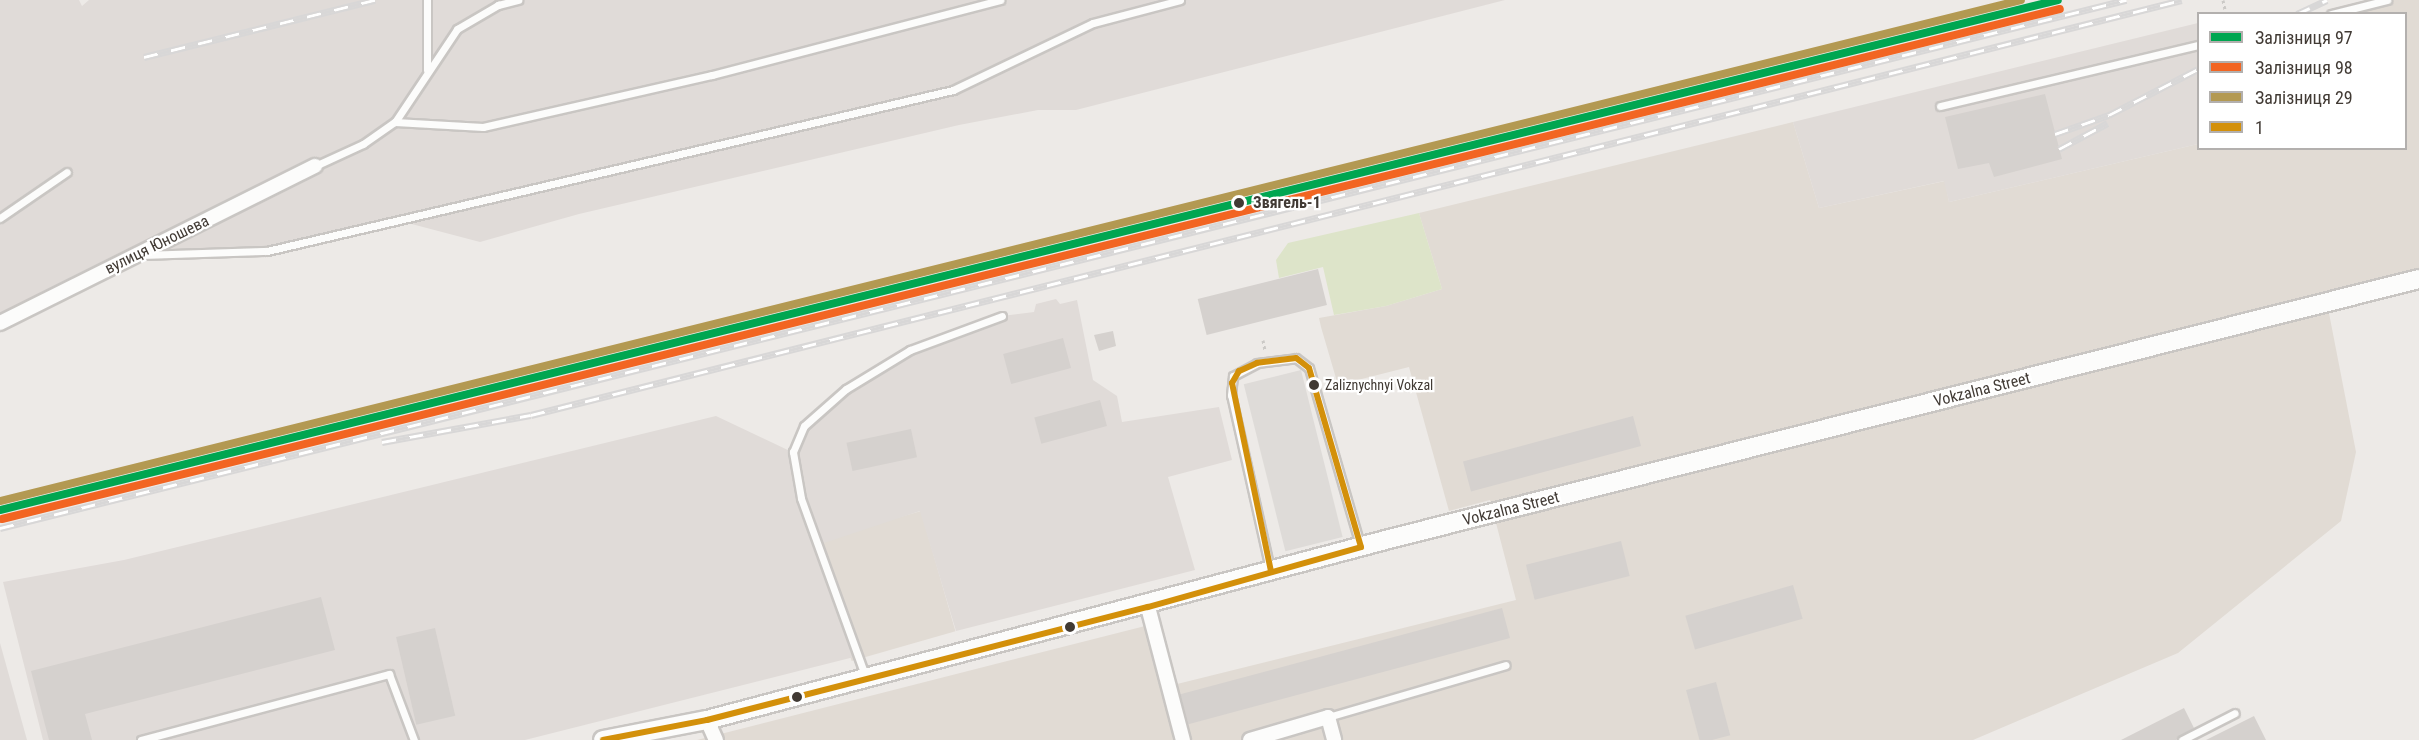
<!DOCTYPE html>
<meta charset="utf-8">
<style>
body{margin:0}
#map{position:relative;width:2419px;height:740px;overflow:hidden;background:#edeae7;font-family:"Roboto Condensed",sans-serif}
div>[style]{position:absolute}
.residential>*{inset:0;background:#e1dbd4;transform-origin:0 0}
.industrial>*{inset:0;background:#e0dbd8}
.green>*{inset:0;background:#dde4c9}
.parking>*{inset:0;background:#dedbd8;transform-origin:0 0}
.building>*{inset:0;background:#d5d1ce;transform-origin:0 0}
.path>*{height:3px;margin-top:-1.5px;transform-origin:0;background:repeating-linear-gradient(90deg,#cbc9c6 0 3px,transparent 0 6px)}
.roads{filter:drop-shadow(2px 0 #c9c6c3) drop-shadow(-2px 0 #c9c6c3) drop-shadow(0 2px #c9c6c3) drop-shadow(0 -2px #c9c6c3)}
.service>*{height:7px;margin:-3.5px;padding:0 3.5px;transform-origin:3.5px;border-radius:3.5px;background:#fcfcfb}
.minor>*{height:14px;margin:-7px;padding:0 7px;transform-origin:7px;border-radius:7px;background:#fcfcfb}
.tertiary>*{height:18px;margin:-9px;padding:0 9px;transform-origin:9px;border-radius:9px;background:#fcfcfb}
.rail>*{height:7px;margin-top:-3.5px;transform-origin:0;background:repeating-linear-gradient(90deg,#fff 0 14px,#d8d7d7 0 28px);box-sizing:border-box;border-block:2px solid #d8d7d7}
.bus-1>*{height:6px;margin:-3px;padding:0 3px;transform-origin:3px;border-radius:3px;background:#d3900a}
.rail-1>*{height:8px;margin:-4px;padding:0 4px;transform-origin:4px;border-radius:4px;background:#00a651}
.rail-2>*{height:8px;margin:-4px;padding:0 4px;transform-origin:4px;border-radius:4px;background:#f26522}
.rail-3>*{height:8px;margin:-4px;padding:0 4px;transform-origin:4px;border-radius:4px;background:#b39952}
.dots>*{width:16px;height:16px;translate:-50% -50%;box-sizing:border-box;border:3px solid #fff;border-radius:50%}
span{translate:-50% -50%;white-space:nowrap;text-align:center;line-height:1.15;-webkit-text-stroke:4.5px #fff;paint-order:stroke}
.bus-label{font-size:14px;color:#413a34}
.left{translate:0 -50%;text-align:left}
.stop-label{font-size:16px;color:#413a34;font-weight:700}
.street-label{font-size:16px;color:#413a34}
.legend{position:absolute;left:2197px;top:12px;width:210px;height:138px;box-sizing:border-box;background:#fff;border:2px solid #b3b0ae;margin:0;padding:8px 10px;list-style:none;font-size:18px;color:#413a34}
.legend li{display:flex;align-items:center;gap:12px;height:30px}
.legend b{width:30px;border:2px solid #b3b0ae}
</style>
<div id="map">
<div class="residential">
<div style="clip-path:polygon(2387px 0,2419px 0,2419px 279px,2327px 303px,2356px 452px,2341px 521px,2178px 653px,1973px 740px,697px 740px,1153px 624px,1169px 686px,1516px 600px,1490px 500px,1449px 511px,1409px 367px,1338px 385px,1321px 327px,1319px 318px,1386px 306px,1442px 289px,1419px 213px,1793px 122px,1819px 208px,1945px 181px,1949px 202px,2198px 144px,2198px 148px,2406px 148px,2406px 14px,2331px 13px)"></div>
<div style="left:921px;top:511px;width:125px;height:108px;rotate:74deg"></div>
</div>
<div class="industrial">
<div style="clip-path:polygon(0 0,79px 0,82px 6px,89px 0,1505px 0,1076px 110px,1038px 110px,959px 125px,579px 214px,480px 242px,404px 222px,267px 251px,136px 255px,0 323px)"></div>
<div style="clip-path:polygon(2198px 23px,2198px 144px,1949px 202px,1944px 181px,1819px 208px,1793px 122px)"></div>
<div style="clip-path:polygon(1056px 299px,1060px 304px,1077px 300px,1093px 380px,1117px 396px,1122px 422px,1219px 407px,1232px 460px,1168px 477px,1195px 570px,956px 631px,920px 511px,818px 545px,858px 656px,525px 740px,43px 740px,3px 582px,124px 560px,716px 416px,792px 452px,804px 426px,846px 389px,910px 350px,1002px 316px,1034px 312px,1036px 304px)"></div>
<div style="clip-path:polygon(0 643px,27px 740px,0 740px)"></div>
</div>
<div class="green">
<div style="clip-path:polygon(1419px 213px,1442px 289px,1386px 306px,1334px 315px,1323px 267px,1279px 278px,1276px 260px,1288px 243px)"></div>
</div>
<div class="parking">
<div style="left:1301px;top:370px;width:172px;height:59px;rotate:76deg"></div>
</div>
<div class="building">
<div style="clip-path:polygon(2045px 94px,2062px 159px,1994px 177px,1989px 163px,1958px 169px,1945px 117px)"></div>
<div style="left:1318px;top:269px;width:37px;height:124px;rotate:76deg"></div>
<div style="clip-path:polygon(1113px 331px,1116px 346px,1099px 351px,1094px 335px)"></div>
<div style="left:1063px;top:338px;width:31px;height:62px;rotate:75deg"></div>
<div style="left:1100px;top:400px;width:27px;height:68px;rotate:75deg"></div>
<div style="left:1633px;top:416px;width:31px;height:176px;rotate:75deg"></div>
<div style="left:911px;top:429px;width:29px;height:66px;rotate:78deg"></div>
<div style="left:1621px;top:541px;width:36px;height:98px;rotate:76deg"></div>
<div style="left:1793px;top:585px;width:35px;height:112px;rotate:74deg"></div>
<div style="clip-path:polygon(321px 597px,335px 650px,85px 714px,92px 740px,49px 740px,31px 671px)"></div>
<div style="left:1502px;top:608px;width:31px;height:333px;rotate:75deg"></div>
<div style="left:435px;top:628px;width:90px;height:40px;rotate:77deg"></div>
<div style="left:1716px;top:682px;width:55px;height:31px;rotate:75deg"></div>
<div style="clip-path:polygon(2184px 708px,2194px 728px,2176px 740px,2121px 740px)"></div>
<div style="clip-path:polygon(2254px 716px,2266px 740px,2206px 740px)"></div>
</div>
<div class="path">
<div style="left:2223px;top:0;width:14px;rotate:78deg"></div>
<div style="left:1263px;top:340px;width:10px;rotate:79deg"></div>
</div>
<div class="roads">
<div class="service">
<div style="left:2331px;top:14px;width:58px;rotate:-14deg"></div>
<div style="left:427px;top:70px;width:70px;rotate:-90deg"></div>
<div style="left:1940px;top:106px;width:265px;rotate:-13.3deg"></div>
<div style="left:395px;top:122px;width:88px;rotate:3.3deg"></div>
<div style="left:483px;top:127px;width:235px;rotate:-12.8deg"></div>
<div style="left:712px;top:75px;width:298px;rotate:-14.6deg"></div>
<div style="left:315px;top:166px;width:53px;rotate:-24.6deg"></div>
<div style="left:363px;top:144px;width:39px;rotate:-35deg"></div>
<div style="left:395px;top:122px;width:112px;rotate:-56.3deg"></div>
<div style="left:457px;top:29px;width:48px;rotate:-30.3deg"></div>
<div style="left:498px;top:5px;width:21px;rotate:-14deg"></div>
<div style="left:0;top:218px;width:81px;rotate:-34.5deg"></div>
<div style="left:145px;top:255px;width:122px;rotate:-1.9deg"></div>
<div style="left:267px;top:251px;width:705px;rotate:-13.21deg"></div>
<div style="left:953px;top:90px;width:155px;rotate:-25.6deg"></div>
<div style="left:1093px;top:23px;width:90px;rotate:-14.8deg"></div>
<div style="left:1270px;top:569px;width:178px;rotate:-102.6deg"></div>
<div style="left:1231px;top:395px;width:19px;rotate:-84deg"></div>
<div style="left:1233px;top:376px;width:27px;rotate:-28deg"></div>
<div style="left:1257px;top:363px;width:39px;rotate:-7deg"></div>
<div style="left:1296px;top:358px;width:16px;rotate:38deg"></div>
<div style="left:1309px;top:368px;width:184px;rotate:73.9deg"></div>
<div style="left:866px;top:678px;width:191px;rotate:-109.9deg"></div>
<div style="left:801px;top:498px;width:47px;rotate:-99.9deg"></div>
<div style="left:793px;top:452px;width:28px;rotate:-67deg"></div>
<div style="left:804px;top:426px;width:56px;rotate:-41.4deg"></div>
<div style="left:846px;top:389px;width:75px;rotate:-31.4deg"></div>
<div style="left:910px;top:350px;width:98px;rotate:-20.3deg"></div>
<div style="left:1328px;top:717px;width:185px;rotate:-16.3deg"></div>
<div style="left:141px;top:740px;width:257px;rotate:-14.9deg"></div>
<div style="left:389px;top:674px;width:71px;rotate:69.3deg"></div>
<div style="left:2182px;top:740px;width:59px;rotate:-27deg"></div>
</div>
<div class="minor">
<div style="left:0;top:323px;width:352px;rotate:-26.5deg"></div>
<div style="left:1148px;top:607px;width:138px;rotate:75.3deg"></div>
<div style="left:707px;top:720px;width:22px;rotate:66deg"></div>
<div style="left:1250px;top:740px;width:81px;rotate:-16.4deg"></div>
<div style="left:1328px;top:717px;width:24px;rotate:75deg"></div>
</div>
<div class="tertiary">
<div style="left:603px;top:740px;width:106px;rotate:-10.9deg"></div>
<div style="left:707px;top:720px;width:706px;rotate:-14.86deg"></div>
<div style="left:1389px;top:539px;width:1062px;rotate:-14.17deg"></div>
</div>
</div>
<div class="rail">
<div style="left:2297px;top:14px;width:33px;rotate:-25deg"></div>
<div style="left:144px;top:57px;width:238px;rotate:-13.9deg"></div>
<div style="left:2055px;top:134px;width:57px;rotate:-19.4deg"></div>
<div style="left:2109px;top:115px;width:100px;rotate:-27.3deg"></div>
<div style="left:2059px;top:149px;width:55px;rotate:-28deg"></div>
<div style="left:382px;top:442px;width:151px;rotate:-10.3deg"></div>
<div style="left:531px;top:415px;width:1702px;rotate:-14.11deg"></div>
<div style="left:0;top:528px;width:2191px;rotate:-13.95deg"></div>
</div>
<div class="bus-1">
<div style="left:603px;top:740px;width:106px;rotate:-10.9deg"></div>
<div style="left:707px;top:720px;width:455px;rotate:-14.4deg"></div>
<div style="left:1148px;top:607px;width:221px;rotate:-15.7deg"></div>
<div style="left:1361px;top:547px;width:186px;rotate:-106.2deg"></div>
<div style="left:1309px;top:368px;width:16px;rotate:-142deg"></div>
<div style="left:1296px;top:358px;width:39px;rotate:173deg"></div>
<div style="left:1257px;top:363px;width:20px;rotate:156deg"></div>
<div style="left:1239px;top:371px;width:14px;rotate:120deg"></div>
<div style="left:1232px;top:383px;width:193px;rotate:78.3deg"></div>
</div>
<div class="rail-1">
<div style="left:0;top:510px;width:2120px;rotate:-13.92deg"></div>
</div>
<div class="rail-2">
<div style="left:2px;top:519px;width:2120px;rotate:-13.92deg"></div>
</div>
<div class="rail-3">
<div style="left:0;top:501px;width:2082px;rotate:-13.92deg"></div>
</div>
<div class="dots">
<div style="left:1239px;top:203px;background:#413a34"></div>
<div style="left:1314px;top:385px;background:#413a34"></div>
<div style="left:1070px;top:627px;background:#413a34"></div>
<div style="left:797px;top:697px;background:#413a34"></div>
</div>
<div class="bus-label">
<span class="left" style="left:1325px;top:385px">Zaliznychnyi Vokzal</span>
</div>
<div class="stop-label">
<span class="left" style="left:1253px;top:203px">Звягель-1</span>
</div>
<div class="street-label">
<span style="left:157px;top:245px;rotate:-26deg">вулиця Юношева</span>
<span style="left:1982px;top:390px;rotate:-14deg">Vokzalna Street</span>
<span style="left:1511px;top:509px;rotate:-14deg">Vokzalna Street</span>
</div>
<ul class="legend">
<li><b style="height:8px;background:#00a651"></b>Залізниця 97</li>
<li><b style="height:8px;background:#f26522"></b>Залізниця 98</li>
<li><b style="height:8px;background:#b39952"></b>Залізниця 29</li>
<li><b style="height:8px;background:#d3900a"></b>1</li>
</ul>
</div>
